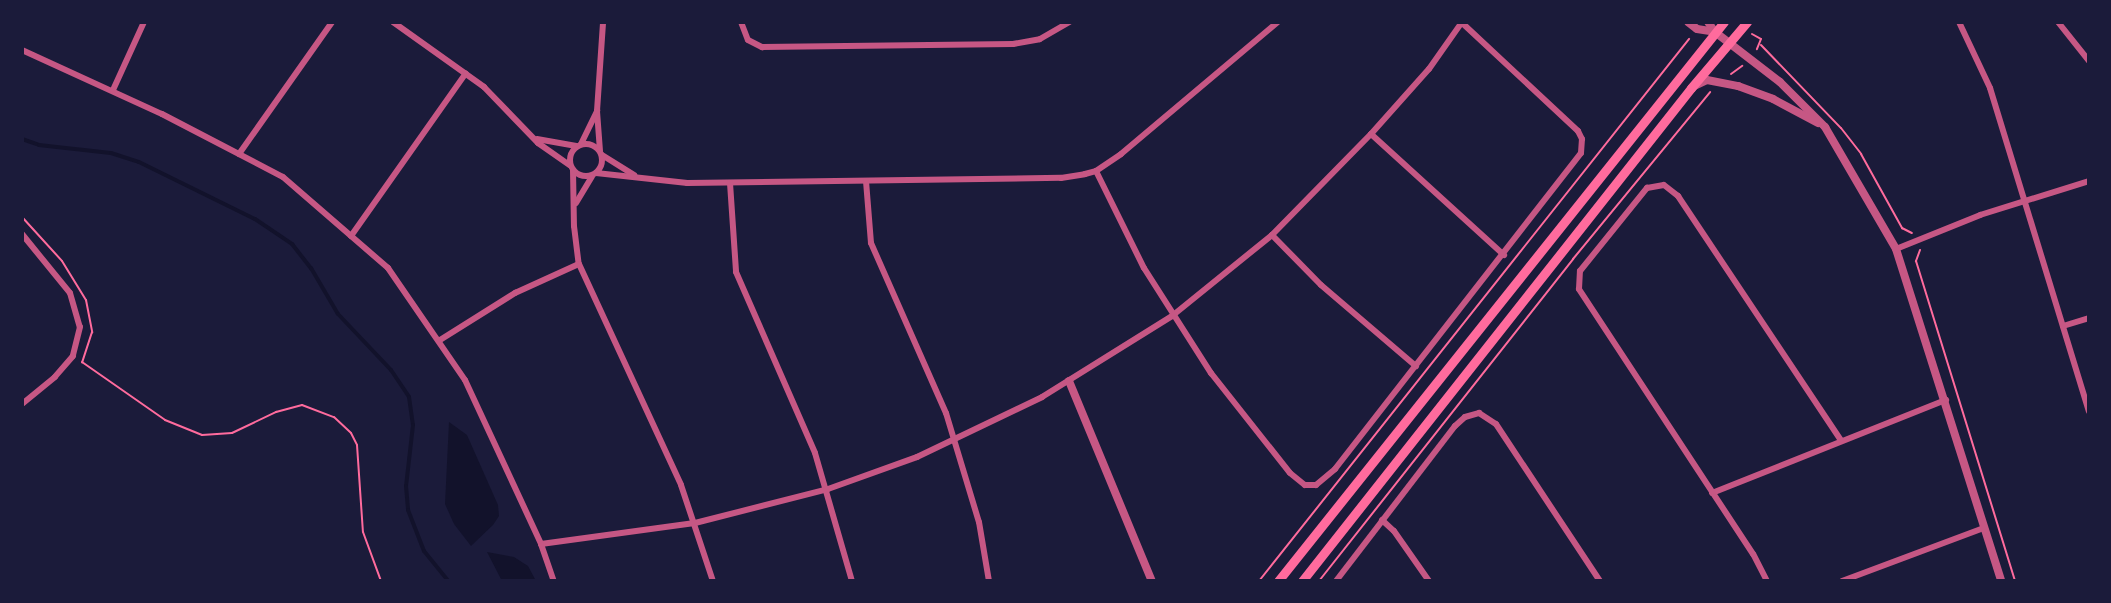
<!DOCTYPE html>
<style>
body{margin:0}
#map{position:relative;width:2111px;height:603px;overflow:hidden;background:#1b1b3a;font-family:"IBM Plex Sans",sans-serif}
div>[style]{position:absolute}
.water>*{inset:0;background:#12122b}
.stream>*{height:4px;margin:-2px;padding:0 2px;transform-origin:2px;border-radius:2px;background:#12122b}
.path>*{height:2px;margin:-1px;padding:0 1px;transform-origin:1px;border-radius:1px;background:#ff6b9d}
.minor>*{height:6px;margin:-3px;padding:0 3px;transform-origin:3px;border-radius:3px;background:#c65784}
.minor>.ring{margin:-3px;padding:0;box-sizing:content-box;background:none;border:6px solid #c65784;border-radius:50%}
.tertiary>*{height:8px;margin:-4px;padding:0 4px;transform-origin:4px;border-radius:4px;background:#c65784}
.secondary>*{height:9px;margin:-4.5px;padding:0 4.5px;transform-origin:4.5px;border-radius:4.5px;background:#ff6b9d}
span{translate:-50% -50%;white-space:nowrap;text-align:center;line-height:1.15;-webkit-text-stroke:7px #1b1b3a;paint-order:stroke}
.frame{position:absolute;inset:0;border:24px solid #1b1b3a;pointer-events:none}
</style>
<div id="map">
<div class="water">
<div style="clip-path:polygon(449px 422px,467px 435px,498px 505px,499px 516px,493px 525px,471px 546px,454px 524px,445px 504px)"></div>
<div style="clip-path:polygon(487px 552px,514px 557px,528px 566px,536px 581px,502px 581px)"></div>
</div>
<div class="stream">
<div style="left:22px;top:139px;width:18px;rotate:19deg"></div>
<div style="left:39px;top:145px;width:72px;rotate:6.3deg"></div>
<div style="left:111px;top:153px;width:29px;rotate:18deg"></div>
<div style="left:139px;top:162px;width:129px;rotate:26.2deg"></div>
<div style="left:255px;top:219px;width:45px;rotate:34deg"></div>
<div style="left:292px;top:244px;width:31px;rotate:52deg"></div>
<div style="left:311px;top:268px;width:53px;rotate:59.6deg"></div>
<div style="left:338px;top:314px;width:77px;rotate:46.6deg"></div>
<div style="left:391px;top:370px;width:32px;rotate:56deg"></div>
<div style="left:409px;top:397px;width:28px;rotate:82deg"></div>
<div style="left:413px;top:425px;width:61px;rotate:96.5deg"></div>
<div style="left:406px;top:486px;width:24px;rotate:85deg"></div>
<div style="left:408px;top:510px;width:44px;rotate:68.7deg"></div>
<div style="left:424px;top:551px;width:38px;rotate:51deg"></div>
</div>
<div class="path">
<div style="left:1752px;top:34px;width:10px;rotate:29deg"></div>
<div style="left:1761px;top:39px;width:11px;rotate:112deg"></div>
<div style="left:1761px;top:45px;width:115px;rotate:46.1deg"></div>
<div style="left:1841px;top:128px;width:33px;rotate:52deg"></div>
<div style="left:1861px;top:154px;width:85px;rotate:61deg"></div>
<div style="left:1902px;top:228px;width:11px;rotate:27deg"></div>
<div style="left:1731px;top:74px;width:14px;rotate:-36deg"></div>
<div style="left:22px;top:217px;width:59px;rotate:47.7deg"></div>
<div style="left:62px;top:261px;width:46px;rotate:58.4deg"></div>
<div style="left:86px;top:300px;width:33px;rotate:79deg"></div>
<div style="left:92px;top:332px;width:32px;rotate:108deg"></div>
<div style="left:1920px;top:250px;width:12px;rotate:110deg"></div>
<div style="left:1916px;top:261px;width:335px;rotate:72.8deg"></div>
<div style="left:82px;top:362px;width:101px;rotate:34.9deg"></div>
<div style="left:165px;top:420px;width:40px;rotate:22deg"></div>
<div style="left:202px;top:435px;width:30px;rotate:-4deg"></div>
<div style="left:232px;top:433px;width:49px;rotate:-25.5deg"></div>
<div style="left:276px;top:412px;width:27px;rotate:-15deg"></div>
<div style="left:302px;top:405px;width:34px;rotate:21deg"></div>
<div style="left:334px;top:417px;width:23px;rotate:43deg"></div>
<div style="left:351px;top:433px;width:13px;rotate:63deg"></div>
<div style="left:357px;top:445px;width:87px;rotate:86.1deg"></div>
<div style="left:363px;top:532px;width:52px;rotate:69.8deg"></div>
<div style="left:1259px;top:581px;width:692px;rotate:-51.57deg"></div>
<div style="left:1319px;top:581px;width:410px;rotate:-51.7deg"></div>
<div style="left:1573px;top:259px;width:216px;rotate:-50.6deg"></div>
</div>
<div class="minor">
<div style="left:393px;top:22px;width:112px;rotate:35.5deg"></div>
<div style="left:484px;top:87px;width:78px;rotate:46deg"></div>
<div style="left:538px;top:143px;width:39px;rotate:35deg"></div>
<div style="left:741px;top:22px;width:19px;rotate:69deg"></div>
<div style="left:748px;top:40px;width:16px;rotate:27deg"></div>
<div style="left:762px;top:47px;width:251px;rotate:-0.7deg"></div>
<div style="left:1013px;top:44px;width:27px;rotate:-10deg"></div>
<div style="left:1040px;top:39px;width:34px;rotate:-30deg"></div>
<div style="left:1959px;top:22px;width:73px;rotate:64.8deg"></div>
<div style="left:1990px;top:88px;width:338px;rotate:73deg"></div>
<div style="left:2058px;top:22px;width:50px;rotate:51.5deg"></div>
<div style="left:22px;top:50px;width:154px;rotate:24.6deg"></div>
<div style="left:162px;top:114px;width:136px;rotate:27.5deg"></div>
<div style="left:283px;top:177px;width:139px;rotate:40.9deg"></div>
<div style="left:388px;top:268px;width:136px;rotate:55.5deg"></div>
<div style="left:465px;top:380px;width:181px;rotate:65.1deg"></div>
<div style="left:541px;top:544px;width:39px;rotate:71deg"></div>
<div style="left:113px;top:90px;width:75px;rotate:-65.5deg"></div>
<div style="left:1371px;top:134px;width:180px;rotate:42.3deg"></div>
<div style="left:537px;top:139px;width:40px;rotate:10deg"></div>
<div class="ring" style="left:570px;top:144px;width:26px;height:26px"></div>
<div style="left:581px;top:144px;width:37px;rotate:-64deg"></div>
<div style="left:600px;top:151px;width:40px;rotate:-94.3deg"></div>
<div style="left:597px;top:111px;width:89px;rotate:-86.1deg"></div>
<div style="left:239px;top:154px;width:161px;rotate:-54.8deg"></div>
<div style="left:602px;top:155px;width:38px;rotate:32deg"></div>
<div style="left:573px;top:170px;width:56px;rotate:89deg"></div>
<div style="left:574px;top:226px;width:38px;rotate:83deg"></div>
<div style="left:579px;top:264px;width:243px;rotate:65.2deg"></div>
<div style="left:681px;top:485px;width:101px;rotate:71.6deg"></div>
<div style="left:1096px;top:171px;width:108px;rotate:63.7deg"></div>
<div style="left:1144px;top:268px;width:125px;rotate:57.5deg"></div>
<div style="left:1211px;top:373px;width:127px;rotate:51.7deg"></div>
<div style="left:1290px;top:473px;width:19px;rotate:39deg"></div>
<div style="left:1305px;top:485px;width:11px"></div>
<div style="left:1316px;top:485px;width:25px;rotate:-40deg"></div>
<div style="left:1335px;top:469px;width:400px;rotate:-52.1deg"></div>
<div style="left:1581px;top:153px;width:14px;rotate:-86deg"></div>
<div style="left:1582px;top:139px;width:9px;rotate:-117deg"></div>
<div style="left:1578px;top:131px;width:158px;rotate:-137deg"></div>
<div style="left:596px;top:173px;width:92px;rotate:6.3deg"></div>
<div style="left:687px;top:183px;width:374px;rotate:-0.8deg"></div>
<div style="left:1061px;top:178px;width:24px;rotate:-9deg"></div>
<div style="left:1085px;top:174px;width:11px;rotate:-15deg"></div>
<div style="left:1096px;top:171px;width:30px;rotate:-34deg"></div>
<div style="left:1121px;top:154px;width:205px;rotate:-40.1deg"></div>
<div style="left:866px;top:181px;width:62px;rotate:85.4deg"></div>
<div style="left:871px;top:243px;width:186px;rotate:66.2deg"></div>
<div style="left:946px;top:413px;width:114px;rotate:73.2deg"></div>
<div style="left:979px;top:522px;width:60px;rotate:80.4deg"></div>
<div style="left:730px;top:183px;width:89px;rotate:86.1deg"></div>
<div style="left:736px;top:272px;width:197px;rotate:66.4deg"></div>
<div style="left:815px;top:453px;width:133px;rotate:73.9deg"></div>
<div style="left:576px;top:203px;width:31px;rotate:-59deg"></div>
<div style="left:22px;top:234px;width:76px;rotate:50.9deg"></div>
<div style="left:70px;top:293px;width:35px;rotate:74deg"></div>
<div style="left:80px;top:327px;width:30px;rotate:104deg"></div>
<div style="left:73px;top:356px;width:28px;rotate:131deg"></div>
<div style="left:55px;top:377px;width:43px;rotate:140.7deg"></div>
<div style="left:1272px;top:235px;width:70px;rotate:45.6deg"></div>
<div style="left:1321px;top:285px;width:125px;rotate:40.5deg"></div>
<div style="left:351px;top:236px;width:199px;rotate:-54.8deg"></div>
<div style="left:1896px;top:249px;width:91px;rotate:-22deg"></div>
<div style="left:1980px;top:215px;width:114px;rotate:-17.3deg"></div>
<div style="left:2063px;top:326px;width:27px;rotate:-17deg"></div>
<div style="left:440px;top:340px;width:89px;rotate:-32.1deg"></div>
<div style="left:515px;top:293px;width:70px;rotate:-24.4deg"></div>
<div style="left:1712px;top:493px;width:252px;rotate:-21.7deg"></div>
<div style="left:1382px;top:520px;width:16px;rotate:43deg"></div>
<div style="left:1394px;top:531px;width:61px;rotate:55deg"></div>
<div style="left:541px;top:544px;width:155px;rotate:-7.8deg"></div>
<div style="left:695px;top:523px;width:137px;rotate:-14.3deg"></div>
<div style="left:828px;top:489px;width:95px;rotate:-19.8deg"></div>
<div style="left:917px;top:457px;width:139px;rotate:-25.6deg"></div>
<div style="left:1042px;top:397px;width:153px;rotate:-31.9deg"></div>
<div style="left:1172px;top:316px;width:129px;rotate:-39deg"></div>
<div style="left:1272px;top:235px;width:141px;rotate:-45.6deg"></div>
<div style="left:1371px;top:134px;width:87px;rotate:-48.3deg"></div>
<div style="left:1429px;top:69px;width:57px;rotate:-54.9deg"></div>
<div style="left:1336px;top:581px;width:195px;rotate:-52.5deg"></div>
<div style="left:1455px;top:426px;width:13px;rotate:-42deg"></div>
<div style="left:1465px;top:417px;width:15px;rotate:-16deg"></div>
<div style="left:1479px;top:413px;width:20px;rotate:33deg"></div>
<div style="left:1496px;top:424px;width:188px;rotate:56.5deg"></div>
<div style="left:1767px;top:581px;width:30px;rotate:-117deg"></div>
<div style="left:1753px;top:554px;width:317px;rotate:-123.3deg"></div>
<div style="left:1579px;top:289px;width:18px;rotate:-87deg"></div>
<div style="left:1580px;top:271px;width:107px;rotate:-51.1deg"></div>
<div style="left:1647px;top:188px;width:17px;rotate:-10deg"></div>
<div style="left:1664px;top:185px;width:18px;rotate:38deg"></div>
<div style="left:1678px;top:196px;width:293px;rotate:56.3deg"></div>
<div style="left:1842px;top:581px;width:152px;rotate:-20.5deg"></div>
</div>
<div class="tertiary">
<div style="left:1688px;top:22px;width:11px;rotate:38deg"></div>
<div style="left:1697px;top:29px;width:18px;rotate:9deg"></div>
<div style="left:1708px;top:22px;width:12px;rotate:55deg"></div>
<div style="left:1715px;top:32px;width:82px;rotate:37.6deg"></div>
<div style="left:1780px;top:82px;width:64px;rotate:45deg"></div>
<div style="left:1825px;top:127px;width:141px;rotate:59.8deg"></div>
<div style="left:1896px;top:249px;width:348px;rotate:72.4deg"></div>
<div style="left:1694px;top:86px;width:14px;rotate:-25deg"></div>
<div style="left:1707px;top:80px;width:32px;rotate:11deg"></div>
<div style="left:1738px;top:86px;width:37px;rotate:20deg"></div>
<div style="left:1773px;top:99px;width:51px;rotate:28.1deg"></div>
<div style="left:1069px;top:381px;width:217px;rotate:67.5deg"></div>
</div>
<div class="secondary">
<div style="left:1278px;top:581px;width:715px;rotate:-51.42deg"></div>
<div style="left:1302px;top:581px;width:628px;rotate:-51.72deg"></div>
<div style="left:1691px;top:88px;width:87px;rotate:-49.7deg"></div>
</div>
<div class="frame"></div>
</div>
